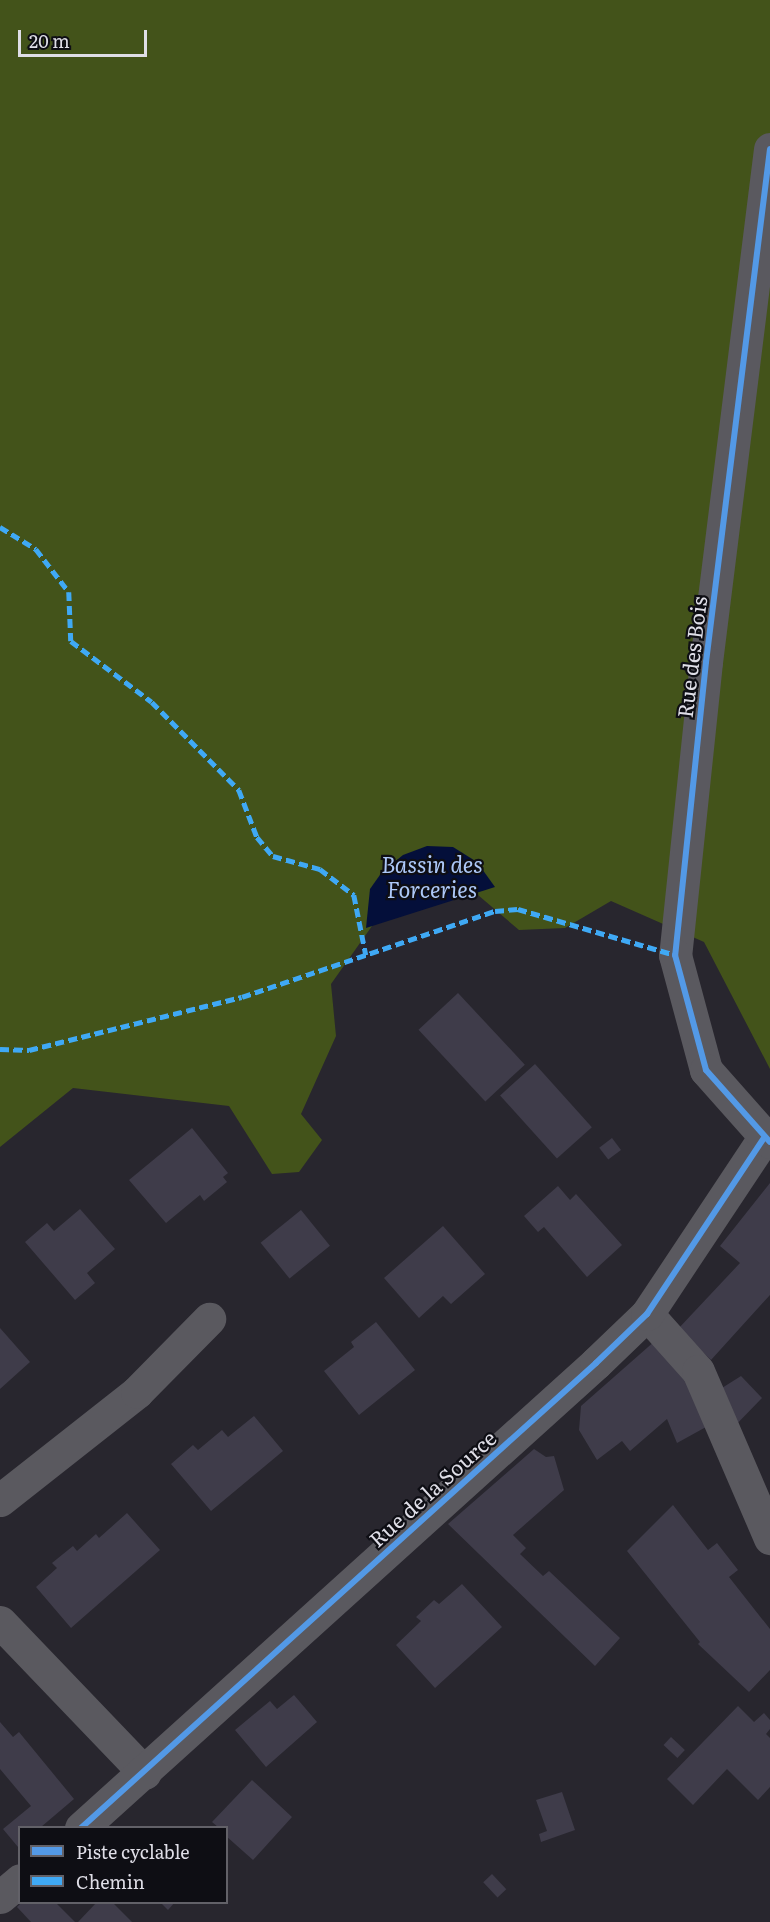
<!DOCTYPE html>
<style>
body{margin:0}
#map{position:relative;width:770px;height:1922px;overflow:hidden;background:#28262e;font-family:Literata,serif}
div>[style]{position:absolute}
.forest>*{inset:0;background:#43531a}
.water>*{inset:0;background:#040f3a}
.building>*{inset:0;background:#3f3c4a;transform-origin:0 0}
.minor>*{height:33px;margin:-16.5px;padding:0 16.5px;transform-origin:16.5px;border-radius:16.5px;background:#5a595f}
.tertiary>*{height:33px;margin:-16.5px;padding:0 16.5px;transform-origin:16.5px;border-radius:16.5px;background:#5a595f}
.quiet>*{height:4.5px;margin-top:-2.25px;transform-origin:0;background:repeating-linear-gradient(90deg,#3fa9f5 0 9px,transparent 0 13.5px)}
.cycleway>*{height:6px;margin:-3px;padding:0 3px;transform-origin:3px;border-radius:3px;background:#5399e6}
span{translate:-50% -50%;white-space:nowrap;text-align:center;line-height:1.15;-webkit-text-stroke:4.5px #0e0e14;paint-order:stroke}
.street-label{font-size:21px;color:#dfdee7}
.water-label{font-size:22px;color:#adc8f8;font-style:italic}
.legend{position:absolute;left:18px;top:1826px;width:210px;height:78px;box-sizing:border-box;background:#0e0e14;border:2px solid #626168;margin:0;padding:8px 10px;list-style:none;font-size:18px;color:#dfdee7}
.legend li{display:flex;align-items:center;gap:12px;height:30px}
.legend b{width:30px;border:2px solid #626168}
.scale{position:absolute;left:18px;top:30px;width:129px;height:27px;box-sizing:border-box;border:3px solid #dfdee7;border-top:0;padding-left:8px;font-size:18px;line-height:21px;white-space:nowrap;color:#dfdee7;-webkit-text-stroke:4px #0e0e14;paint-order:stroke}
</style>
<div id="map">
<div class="forest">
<div style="clip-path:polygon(0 0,770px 0,770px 1069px,704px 942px,611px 901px,565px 928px,519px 930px,445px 867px,401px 885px,331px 984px,336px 1036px,301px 1114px,322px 1140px,299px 1172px,272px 1174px,229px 1106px,73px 1088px,0 1147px)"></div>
</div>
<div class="water">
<div style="clip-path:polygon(427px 846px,453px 847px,477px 862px,495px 887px,366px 928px,370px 889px,382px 872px,403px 855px)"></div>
</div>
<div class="building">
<div style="left:458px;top:993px;width:98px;height:54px;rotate:47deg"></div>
<div style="left:535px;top:1064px;width:85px;height:47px;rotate:48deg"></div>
<div style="clip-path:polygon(192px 1128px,228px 1173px,223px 1177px,227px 1182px,204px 1201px,200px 1195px,166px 1223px,129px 1180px)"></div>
<div style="left:612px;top:1138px;width:15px;height:16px;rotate:53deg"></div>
<div style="clip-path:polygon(770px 1183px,770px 1295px,711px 1360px,678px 1329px,740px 1263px,720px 1246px)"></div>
<div style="clip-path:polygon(558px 1186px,570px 1200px,576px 1194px,622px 1245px,587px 1277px,544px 1227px,538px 1232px,524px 1216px)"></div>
<div style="clip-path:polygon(80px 1209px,115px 1249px,87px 1273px,95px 1283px,75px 1300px,25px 1242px,47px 1223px,54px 1231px)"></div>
<div style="left:301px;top:1210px;width:46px;height:52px;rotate:51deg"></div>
<div style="clip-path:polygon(443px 1226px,485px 1274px,451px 1304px,443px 1296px,419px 1318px,384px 1278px)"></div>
<div style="clip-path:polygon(376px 1322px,415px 1370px,359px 1415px,324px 1371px,354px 1347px,351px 1342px)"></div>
<div style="clip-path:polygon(0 1328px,30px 1362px,0 1389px)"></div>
<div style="clip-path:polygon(656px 1340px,682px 1372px,706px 1427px,677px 1443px,667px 1419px,630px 1451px,622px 1441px,597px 1460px,579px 1430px,581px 1406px)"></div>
<div style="clip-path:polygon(741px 1376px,762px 1398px,729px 1432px,714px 1393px)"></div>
<div style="clip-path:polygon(254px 1416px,283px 1451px,211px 1511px,171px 1464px,193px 1445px,198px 1450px,222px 1430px,228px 1437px)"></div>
<div style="clip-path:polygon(534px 1449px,546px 1457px,554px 1456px,564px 1490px,513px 1535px,526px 1548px,520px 1554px,543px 1576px,549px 1571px,620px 1638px,595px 1666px,448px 1524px)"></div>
<div style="clip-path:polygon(673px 1505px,708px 1550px,717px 1543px,738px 1570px,729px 1577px,770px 1629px,770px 1670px,749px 1692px,698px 1644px,700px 1642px,627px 1551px)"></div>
<div style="clip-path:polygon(127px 1513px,160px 1550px,71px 1628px,36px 1587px,57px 1568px,52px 1563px,73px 1546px,77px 1551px,96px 1534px,99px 1538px)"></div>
<div style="clip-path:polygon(462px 1584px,502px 1627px,435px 1688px,396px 1645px,421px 1621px,416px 1617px,434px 1600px,439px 1604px)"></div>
<div style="clip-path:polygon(294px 1695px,317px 1722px,266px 1767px,235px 1730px,270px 1701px,277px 1709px)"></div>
<div style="clip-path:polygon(738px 1706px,754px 1722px,764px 1713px,770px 1720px,770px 1729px,766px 1734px,770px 1738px,770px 1787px,758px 1800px,727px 1769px,693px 1805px,667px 1779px)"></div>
<div style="clip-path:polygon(0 1722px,13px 1737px,19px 1732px,74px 1799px,41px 1827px,20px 1827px,18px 1847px,3px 1829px,31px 1806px,0 1769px)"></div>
<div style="left:671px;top:1737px;width:19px;height:11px;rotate:43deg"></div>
<div style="clip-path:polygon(252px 1780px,292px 1817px,253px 1860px,226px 1836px,226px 1827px,218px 1827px,212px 1822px)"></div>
<div style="clip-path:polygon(562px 1792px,575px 1830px,541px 1842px,539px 1834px,547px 1831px,536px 1800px)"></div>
<div style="left:492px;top:1874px;width:21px;height:12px;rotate:47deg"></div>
<div style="clip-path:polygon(22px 1902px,55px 1902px,75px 1922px,31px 1922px,17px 1907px)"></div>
<div style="clip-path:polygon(97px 1902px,112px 1902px,132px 1922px,78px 1922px)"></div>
<div style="clip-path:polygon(160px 1902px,175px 1902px,168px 1910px)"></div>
</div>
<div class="minor">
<div style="left:647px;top:1314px;width:76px;rotate:48.2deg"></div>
<div style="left:698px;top:1371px;width:182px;rotate:66.7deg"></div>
<div style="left:0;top:1500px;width:174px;rotate:-38.2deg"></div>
<div style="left:137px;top:1392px;width:103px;rotate:-45.4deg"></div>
<div style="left:0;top:1622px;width:209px;rotate:46.2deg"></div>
<div style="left:81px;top:1828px;width:694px;rotate:-42.08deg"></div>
<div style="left:596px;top:1363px;width:71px;rotate:-43.9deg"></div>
<div style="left:647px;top:1314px;width:211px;rotate:-56.4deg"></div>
<div style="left:0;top:1897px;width:26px;rotate:-40deg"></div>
</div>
<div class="tertiary">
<div style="left:770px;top:149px;width:517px;rotate:97.11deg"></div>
<div style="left:706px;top:662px;width:295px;rotate:96deg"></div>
<div style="left:675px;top:955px;width:119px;rotate:74.9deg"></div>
<div style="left:706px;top:1070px;width:96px;rotate:48.4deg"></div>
</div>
<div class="quiet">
<div style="left:0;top:527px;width:42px;rotate:31.4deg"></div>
<div style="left:36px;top:549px;width:54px;rotate:52.5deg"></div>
<div style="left:69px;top:592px;width:49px;rotate:87.7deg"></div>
<div style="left:71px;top:641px;width:101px;rotate:37deg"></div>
<div style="left:152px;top:702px;width:124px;rotate:45.3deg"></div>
<div style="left:239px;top:790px;width:50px;rotate:69deg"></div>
<div style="left:257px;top:837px;width:25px;rotate:50deg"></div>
<div style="left:273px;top:856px;width:49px;rotate:15.5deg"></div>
<div style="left:320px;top:869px;width:43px;rotate:37.4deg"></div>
<div style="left:354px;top:895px;width:61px;rotate:78.7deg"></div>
<div style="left:0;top:1049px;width:29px;rotate:2deg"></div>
<div style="left:29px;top:1050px;width:219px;rotate:-14deg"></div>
<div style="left:242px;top:997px;width:267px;rotate:-18.8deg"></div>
<div style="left:495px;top:911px;width:23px;rotate:-5deg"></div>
<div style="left:518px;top:909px;width:164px;rotate:16.3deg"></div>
</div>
<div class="cycleway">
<div style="left:770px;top:149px;width:517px;rotate:97.11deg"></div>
<div style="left:706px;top:662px;width:295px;rotate:96deg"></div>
<div style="left:675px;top:955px;width:119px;rotate:74.9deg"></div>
<div style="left:706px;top:1070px;width:96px;rotate:48.4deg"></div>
<div style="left:81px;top:1828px;width:694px;rotate:-42.08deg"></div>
<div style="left:596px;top:1363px;width:71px;rotate:-43.9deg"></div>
<div style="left:647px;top:1314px;width:211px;rotate:-56.4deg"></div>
</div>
<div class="street-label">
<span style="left:691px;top:657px;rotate:-83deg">Rue des Bois</span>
<span style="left:432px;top:1488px;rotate:-42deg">Rue de la Source</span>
</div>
<div class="water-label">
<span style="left:432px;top:876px">Bassin des<br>Forceries</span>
</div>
<ul class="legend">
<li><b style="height:8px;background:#5399e6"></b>Piste cyclable</li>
<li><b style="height:8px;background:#3fa9f5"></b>Chemin</li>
</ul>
<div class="scale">20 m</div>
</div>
